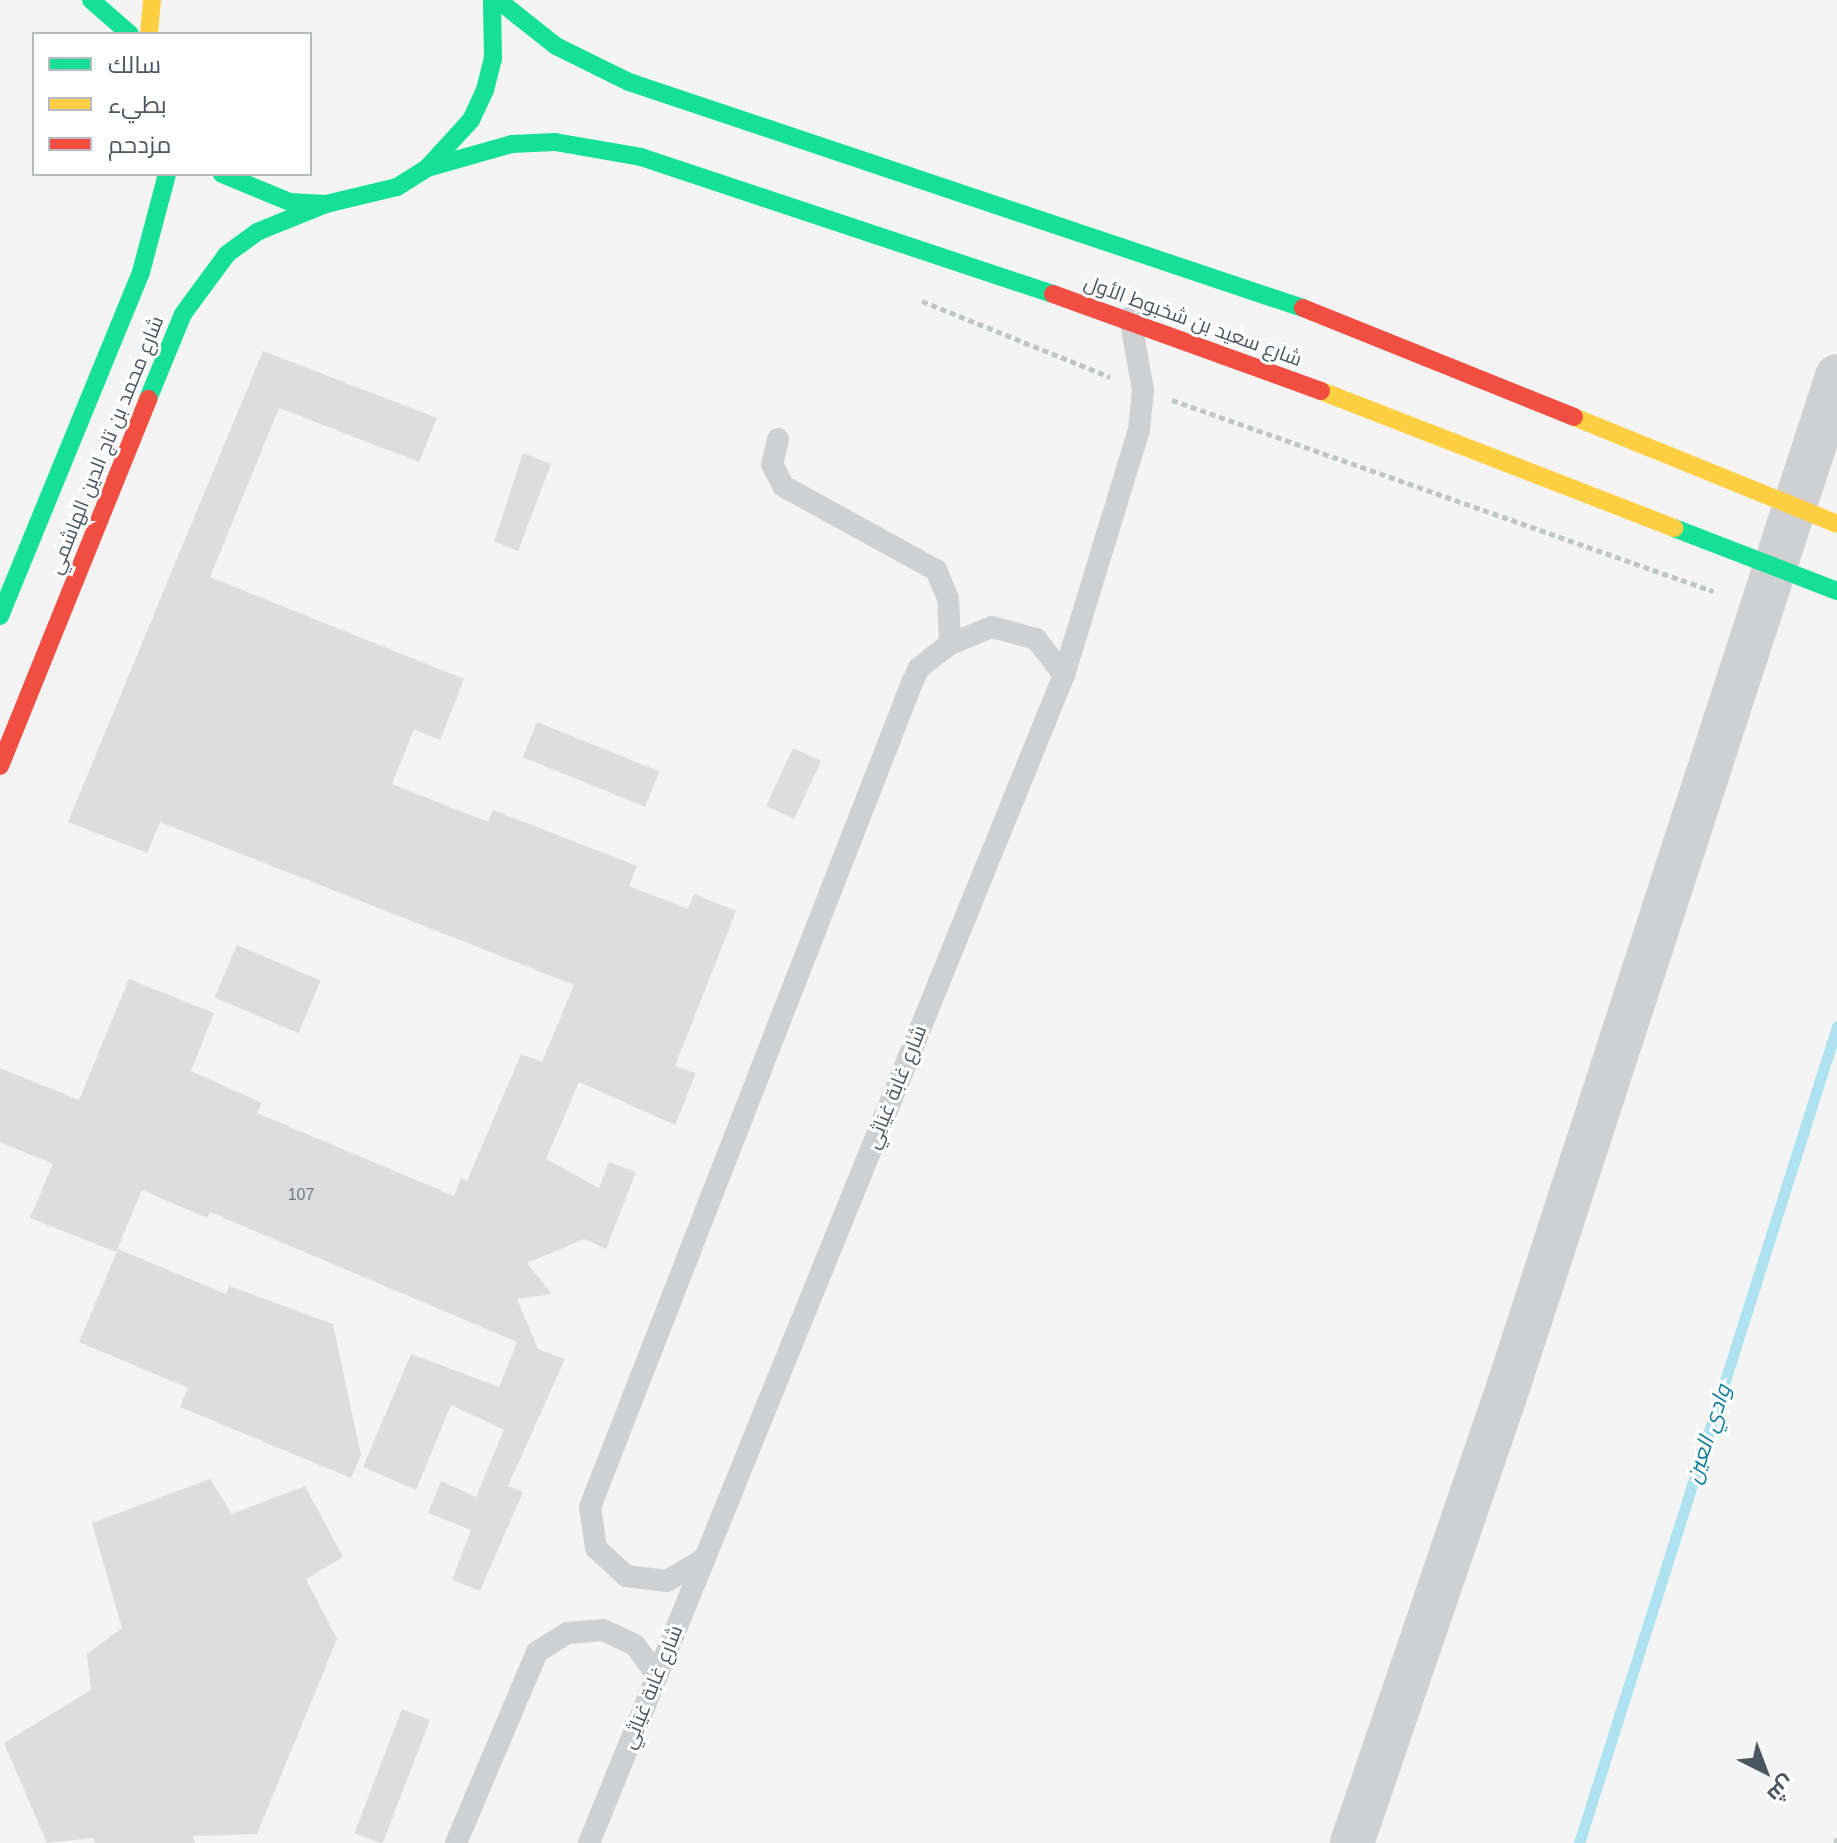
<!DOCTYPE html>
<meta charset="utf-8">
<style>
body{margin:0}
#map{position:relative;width:1837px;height:1843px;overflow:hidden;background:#f4f4f4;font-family:Arial,Cairo,sans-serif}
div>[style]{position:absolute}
.stream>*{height:11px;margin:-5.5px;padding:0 5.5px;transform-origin:5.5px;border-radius:5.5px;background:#aee2f0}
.building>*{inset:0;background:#ddddde;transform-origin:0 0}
.path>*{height:5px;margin-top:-2.5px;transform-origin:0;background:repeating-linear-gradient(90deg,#bcc7c4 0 6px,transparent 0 10px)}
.lane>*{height:22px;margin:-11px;padding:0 11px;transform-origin:11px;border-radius:11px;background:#ced0d2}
.street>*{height:44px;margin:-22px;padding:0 22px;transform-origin:22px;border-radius:22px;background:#ced0d2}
.fast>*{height:18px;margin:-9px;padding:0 9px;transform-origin:9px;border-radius:9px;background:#16e098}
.slow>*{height:18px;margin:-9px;padding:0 9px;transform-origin:9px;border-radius:9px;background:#ffcf43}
.jam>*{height:18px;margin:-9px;padding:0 9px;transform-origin:9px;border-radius:9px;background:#f24e42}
span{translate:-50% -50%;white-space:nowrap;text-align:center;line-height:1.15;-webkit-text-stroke:6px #fff;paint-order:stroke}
.number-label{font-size:16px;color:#707881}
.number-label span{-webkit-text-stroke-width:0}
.street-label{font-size:20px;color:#4a5661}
.water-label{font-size:22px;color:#0c7c9b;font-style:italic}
.legend{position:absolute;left:32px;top:32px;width:280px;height:144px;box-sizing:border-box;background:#fff;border:2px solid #b7bbc0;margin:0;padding:10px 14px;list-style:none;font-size:24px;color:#4a5661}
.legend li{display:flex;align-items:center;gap:16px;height:40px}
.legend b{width:40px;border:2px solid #b7bbc0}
.north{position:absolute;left:1725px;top:1731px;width:80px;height:80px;-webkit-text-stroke:6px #fff;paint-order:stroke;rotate:138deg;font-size:22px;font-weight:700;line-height:32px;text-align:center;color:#4a5661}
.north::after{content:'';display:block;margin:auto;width:28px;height:36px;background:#4a5661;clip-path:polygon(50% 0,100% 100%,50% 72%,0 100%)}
</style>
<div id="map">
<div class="stream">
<div style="left:1579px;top:1843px;width:857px;rotate:-72.47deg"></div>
</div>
<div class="building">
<div style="clip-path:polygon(263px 351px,437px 418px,419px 462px,279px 408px,210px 577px,464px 679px,440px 740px,414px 729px,392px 784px,488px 822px,493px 810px,637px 866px,629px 886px,688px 909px,694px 894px,736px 911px,675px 1066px,696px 1073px,675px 1125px,579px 1082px,546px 1159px,599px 1188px,609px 1162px,636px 1172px,606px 1249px,584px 1239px,527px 1263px,552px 1294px,517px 1299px,538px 1349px,565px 1359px,508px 1486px,523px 1492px,480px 1591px,452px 1580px,471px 1530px,428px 1513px,441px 1481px,476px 1497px,504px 1430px,451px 1405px,416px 1490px,363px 1467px,411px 1354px,499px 1387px,517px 1342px,210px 1212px,207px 1218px,142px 1190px,116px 1252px,30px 1218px,53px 1164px,0 1142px,0 1068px,79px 1100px,129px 979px,214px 1013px,191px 1071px,262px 1103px,257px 1113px,454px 1196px,461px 1178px,467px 1181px,521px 1054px,542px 1062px,574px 985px,160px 822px,147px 853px,68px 822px)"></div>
<div style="clip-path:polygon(523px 453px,551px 464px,518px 551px,494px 542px)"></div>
<div style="left:537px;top:722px;width:132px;height:38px;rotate:22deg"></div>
<div style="left:793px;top:748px;width:31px;height:64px;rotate:25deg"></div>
<div style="left:237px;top:945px;width:91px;height:57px;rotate:23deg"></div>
<div style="clip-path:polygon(118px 1249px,226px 1294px,229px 1286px,333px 1324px,361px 1455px,351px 1478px,180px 1407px,188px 1388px,79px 1342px)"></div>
<div style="clip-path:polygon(210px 1479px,232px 1514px,305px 1486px,343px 1557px,306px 1579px,337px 1639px,257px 1834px,193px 1836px,195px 1843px,96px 1843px,93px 1838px,47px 1843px,4px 1743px,91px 1690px,87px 1654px,122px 1628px,92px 1523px)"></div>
<div style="left:402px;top:1709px;width:30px;height:133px;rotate:21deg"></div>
</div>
<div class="path">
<div style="left:922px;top:301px;width:203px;rotate:22deg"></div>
<div style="left:1172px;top:400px;width:574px;rotate:19.45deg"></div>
<div style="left:1836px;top:1843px;width:5px;rotate:-79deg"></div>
</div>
<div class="lane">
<div style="left:778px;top:439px;width:26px;rotate:103deg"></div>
<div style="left:772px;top:464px;width:25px;rotate:63deg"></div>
<div style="left:783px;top:486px;width:175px;rotate:28.8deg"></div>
<div style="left:936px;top:570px;width:30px;rotate:67deg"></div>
<div style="left:948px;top:598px;width:46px;rotate:87.5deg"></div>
<div style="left:702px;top:1560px;width:41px;rotate:149deg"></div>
<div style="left:667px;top:1581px;width:41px;rotate:-173deg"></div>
<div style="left:626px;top:1576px;width:41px;rotate:-137deg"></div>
<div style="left:596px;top:1548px;width:41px;rotate:-98.3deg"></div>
<div style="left:590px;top:1507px;width:885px;rotate:-68.66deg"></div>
<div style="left:912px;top:683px;width:17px;rotate:-65deg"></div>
<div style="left:919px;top:668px;width:39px;rotate:-38deg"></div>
<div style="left:950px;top:644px;width:45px;rotate:-22deg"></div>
<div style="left:992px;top:627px;width:46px;rotate:15.3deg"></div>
<div style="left:1036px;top:639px;width:46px;rotate:52.1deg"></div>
<div style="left:456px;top:1843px;width:207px;rotate:-67deg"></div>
<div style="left:537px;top:1652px;width:36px;rotate:-32deg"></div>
<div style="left:568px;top:1633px;width:35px;rotate:-5deg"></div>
<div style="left:603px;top:1630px;width:35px;rotate:25deg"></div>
<div style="left:635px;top:1645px;width:36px;rotate:54deg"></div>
<div style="left:589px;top:1843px;width:1261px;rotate:-67.87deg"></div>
<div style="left:1064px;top:675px;width:257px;rotate:-73deg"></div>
<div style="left:1139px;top:429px;width:39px;rotate:-84deg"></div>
<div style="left:1143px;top:390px;width:74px;rotate:-100.1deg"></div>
</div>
<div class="street">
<div style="left:1352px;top:1843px;width:462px;rotate:-71.1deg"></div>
<div style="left:1502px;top:1406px;width:1083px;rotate:-71.98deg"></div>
</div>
<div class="fast">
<div style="left:91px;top:0;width:52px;rotate:41.1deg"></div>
<div style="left:498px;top:0;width:74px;rotate:38.4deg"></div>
<div style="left:556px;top:46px;width:81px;rotate:26.3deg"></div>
<div style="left:629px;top:82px;width:711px;rotate:18.54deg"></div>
<div style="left:427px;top:168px;width:88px;rotate:-15.8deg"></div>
<div style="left:512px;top:144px;width:43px;rotate:-2.7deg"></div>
<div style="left:555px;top:142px;width:87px;rotate:9.9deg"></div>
<div style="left:641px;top:157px;width:434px;rotate:18.4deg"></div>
<div style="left:222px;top:174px;width:74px;rotate:22.4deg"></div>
<div style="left:290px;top:202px;width:36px;rotate:3deg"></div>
<div style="left:326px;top:204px;width:73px;rotate:-13.5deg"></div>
<div style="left:397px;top:187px;width:36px;rotate:-32deg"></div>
<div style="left:427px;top:168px;width:65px;rotate:-47.5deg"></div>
<div style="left:471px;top:120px;width:33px;rotate:-65deg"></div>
<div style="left:485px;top:90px;width:32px;rotate:-76deg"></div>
<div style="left:493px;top:59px;width:59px;rotate:-91deg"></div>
<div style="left:148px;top:399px;width:92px;rotate:-67.6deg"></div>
<div style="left:183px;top:314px;width:74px;rotate:-53.7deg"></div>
<div style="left:227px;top:254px;width:37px;rotate:-36deg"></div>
<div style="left:257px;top:232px;width:74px;rotate:-22.1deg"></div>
<div style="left:1674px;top:528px;width:175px;rotate:21.1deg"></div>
<div style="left:0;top:616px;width:372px;rotate:-67.7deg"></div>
<div style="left:141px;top:272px;width:101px;rotate:-75.1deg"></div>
</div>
<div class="slow">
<div style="left:149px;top:34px;width:34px;rotate:-85deg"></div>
<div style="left:1321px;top:391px;width:379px;rotate:21.2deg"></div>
<div style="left:1574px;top:417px;width:284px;rotate:22.1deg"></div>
</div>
<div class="jam">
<div style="left:1053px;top:294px;width:285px;rotate:19.9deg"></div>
<div style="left:1303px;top:308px;width:292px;rotate:21.9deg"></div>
<div style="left:0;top:766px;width:396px;rotate:-68deg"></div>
</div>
<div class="number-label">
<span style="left:301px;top:1195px">107</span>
</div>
<div class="street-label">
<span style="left:1193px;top:321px;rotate:20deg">شارع سعيد بن شخبوط الأول</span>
<span style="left:106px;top:445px;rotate:-68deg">شارع محمد بن تاج الدين الهاشمي</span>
<span style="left:896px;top:1087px;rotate:-68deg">شارع غابة غيَاثِي</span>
<span style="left:652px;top:1687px;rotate:-68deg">شارع غابة غيَاثِي</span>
</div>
<div class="water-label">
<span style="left:1708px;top:1434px;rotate:-72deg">وادي العين</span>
</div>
<ul class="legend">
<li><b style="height:10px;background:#16e098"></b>سالك</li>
<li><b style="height:10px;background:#ffcf43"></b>بطيء</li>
<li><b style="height:10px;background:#f24e42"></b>مزدحم</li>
</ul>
<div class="north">ش</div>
</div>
